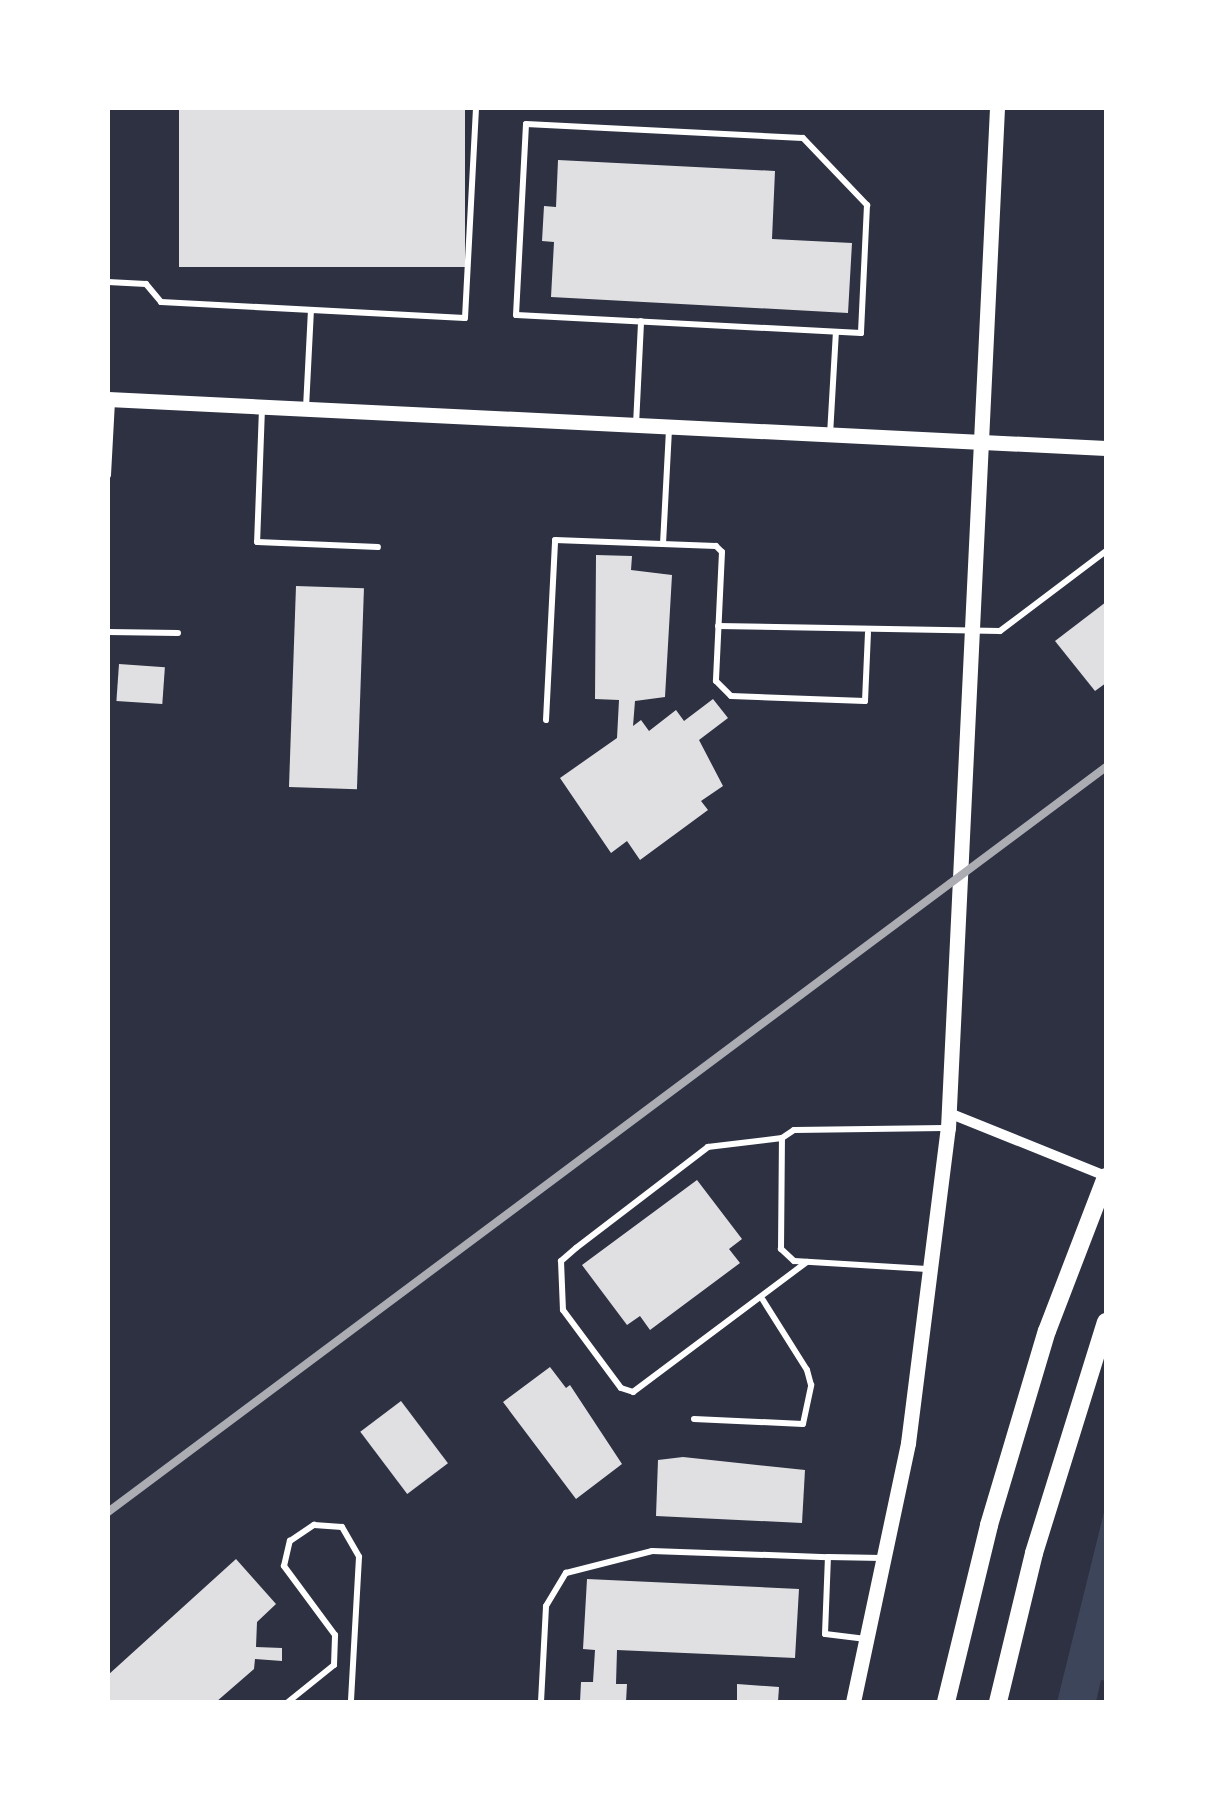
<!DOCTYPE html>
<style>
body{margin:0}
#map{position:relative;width:1214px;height:1810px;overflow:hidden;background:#2d3142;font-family:"Sofia Sans Condensed",sans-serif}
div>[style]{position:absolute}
.green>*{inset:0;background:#3c4559}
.building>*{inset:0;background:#e0e0e3;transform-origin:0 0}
.service>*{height:6px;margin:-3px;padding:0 3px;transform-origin:3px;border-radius:3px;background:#fff}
.minor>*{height:10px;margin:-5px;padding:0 5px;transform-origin:5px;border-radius:5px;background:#fff}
.tertiary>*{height:15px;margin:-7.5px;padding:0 7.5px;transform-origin:7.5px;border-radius:7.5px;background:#fff}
.secondary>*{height:18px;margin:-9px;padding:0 9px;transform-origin:9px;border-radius:9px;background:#fff}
.rail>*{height:8px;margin:-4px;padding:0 4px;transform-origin:4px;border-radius:4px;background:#abadb3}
span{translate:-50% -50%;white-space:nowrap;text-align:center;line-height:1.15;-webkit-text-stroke:8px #fff;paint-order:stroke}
.frame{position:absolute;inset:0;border:110px solid #fff;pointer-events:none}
</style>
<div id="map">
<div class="green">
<div style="clip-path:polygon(1106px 1504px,1106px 1681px,1101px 1680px,1096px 1702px,1057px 1702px)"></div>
</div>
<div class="building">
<div style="left:179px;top:108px;width:286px;height:159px"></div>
<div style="clip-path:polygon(558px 160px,775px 171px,772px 239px,852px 243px,848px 313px,551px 297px,554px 242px,542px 241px,544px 206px,556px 207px)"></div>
<div style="clip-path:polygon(596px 555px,632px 556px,631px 570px,672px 575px,665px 697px,635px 701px,633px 726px,641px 720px,649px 731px,676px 710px,684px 721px,713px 699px,728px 718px,699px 740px,723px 786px,701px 801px,708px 810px,640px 860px,627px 841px,611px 853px,560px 778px,617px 738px,619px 700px,595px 699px)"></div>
<div style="left:296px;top:586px;width:68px;height:201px;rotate:2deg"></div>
<div style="clip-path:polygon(1106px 602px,1106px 683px,1095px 691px,1055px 641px)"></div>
<div style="left:119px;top:664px;width:46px;height:37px;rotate:4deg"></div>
<div style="clip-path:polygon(697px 1180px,742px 1239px,729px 1249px,740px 1263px,650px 1330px,640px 1316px,627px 1325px,582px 1265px)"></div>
<div style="clip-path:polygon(550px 1367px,566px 1388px,570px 1385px,622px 1464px,576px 1499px,503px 1402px)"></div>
<div style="left:401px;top:1401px;width:78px;height:51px;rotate:53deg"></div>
<div style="clip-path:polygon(683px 1457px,805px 1470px,802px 1523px,656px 1516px,658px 1460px)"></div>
<div style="clip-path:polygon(236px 1559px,276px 1604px,257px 1622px,256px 1647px,282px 1648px,282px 1661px,255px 1659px,254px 1669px,216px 1702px,108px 1702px,108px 1675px)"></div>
<div style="clip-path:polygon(587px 1579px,799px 1589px,795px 1658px,617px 1650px,616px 1684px,627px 1684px,626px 1702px,580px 1702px,581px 1682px,593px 1682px,595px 1650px,583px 1649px)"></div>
<div style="clip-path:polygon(737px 1684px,779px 1687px,778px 1702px,737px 1702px)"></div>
</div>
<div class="service">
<div style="left:526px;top:124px;width:277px;rotate:2.9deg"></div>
<div style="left:803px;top:138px;width:93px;rotate:46.3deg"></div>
<div style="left:867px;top:205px;width:128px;rotate:92.7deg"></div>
<div style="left:861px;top:333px;width:345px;rotate:-177deg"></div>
<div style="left:516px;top:315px;width:191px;rotate:-87deg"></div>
<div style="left:108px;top:282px;width:38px;rotate:3deg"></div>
<div style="left:146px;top:284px;width:23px;rotate:50deg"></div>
<div style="left:161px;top:302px;width:304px;rotate:3deg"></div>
<div style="left:465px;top:318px;width:210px;rotate:-87deg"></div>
<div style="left:262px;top:408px;width:134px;rotate:92.1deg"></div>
<div style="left:257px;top:542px;width:121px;rotate:2.4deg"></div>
<div style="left:306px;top:408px;width:98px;rotate:-87.1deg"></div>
<div style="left:636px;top:425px;width:104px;rotate:-87.2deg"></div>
<div style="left:830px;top:435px;width:103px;rotate:-86.7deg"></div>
<div style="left:108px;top:475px;width:75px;rotate:-86.9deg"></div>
<div style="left:663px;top:544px;width:114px;rotate:-87deg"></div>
<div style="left:718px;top:626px;width:282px;rotate:1deg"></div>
<div style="left:1000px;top:631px;width:133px;rotate:-37deg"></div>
<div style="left:108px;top:632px;width:70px;rotate:0.8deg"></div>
<div style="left:546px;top:720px;width:180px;rotate:-87.1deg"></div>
<div style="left:555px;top:540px;width:161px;rotate:2.1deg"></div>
<div style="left:716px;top:546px;width:8px;rotate:45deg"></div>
<div style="left:722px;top:552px;width:129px;rotate:92.7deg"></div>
<div style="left:716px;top:681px;width:21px;rotate:45deg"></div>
<div style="left:731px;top:696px;width:134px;rotate:2.1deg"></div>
<div style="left:865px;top:701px;width:68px;rotate:-87.5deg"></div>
<div style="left:782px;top:1138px;width:75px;rotate:173.1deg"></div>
<div style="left:708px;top:1147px;width:166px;rotate:142.6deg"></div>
<div style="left:576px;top:1248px;width:20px;rotate:139deg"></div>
<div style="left:561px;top:1261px;width:49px;rotate:87.7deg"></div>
<div style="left:563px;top:1310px;width:97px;rotate:53.4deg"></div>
<div style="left:621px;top:1388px;width:13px;rotate:18deg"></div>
<div style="left:633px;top:1392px;width:217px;rotate:-36.8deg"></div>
<div style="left:927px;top:1269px;width:133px;rotate:-176.6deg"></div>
<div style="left:794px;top:1261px;width:18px;rotate:-137deg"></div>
<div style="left:781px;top:1249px;width:111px;rotate:-89.5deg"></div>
<div style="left:782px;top:1138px;width:14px;rotate:-34deg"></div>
<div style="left:794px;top:1130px;width:150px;rotate:-0.8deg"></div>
<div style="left:694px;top:1419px;width:109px;rotate:2.6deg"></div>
<div style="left:803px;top:1424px;width:40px;rotate:-78deg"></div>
<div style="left:811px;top:1385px;width:16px;rotate:-105deg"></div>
<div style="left:807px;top:1370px;width:83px;rotate:-122.2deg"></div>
<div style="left:866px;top:1639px;width:41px;rotate:-173deg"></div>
<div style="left:825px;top:1634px;width:77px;rotate:-87.8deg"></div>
<div style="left:828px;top:1557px;width:54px;rotate:1.1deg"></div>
<div style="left:288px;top:1702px;width:59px;rotate:-38.8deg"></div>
<div style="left:334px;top:1665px;width:30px;rotate:-88deg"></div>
<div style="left:335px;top:1635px;width:86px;rotate:-126.5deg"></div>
<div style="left:284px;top:1566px;width:26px;rotate:-77deg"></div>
<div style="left:290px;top:1541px;width:29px;rotate:-34deg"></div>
<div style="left:314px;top:1525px;width:28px;rotate:4deg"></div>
<div style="left:342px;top:1527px;width:34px;rotate:60deg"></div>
<div style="left:359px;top:1557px;width:145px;rotate:93.2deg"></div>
<div style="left:541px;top:1702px;width:96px;rotate:-87deg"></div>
<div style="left:546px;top:1606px;width:39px;rotate:-59deg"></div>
<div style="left:566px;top:1573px;width:89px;rotate:-14.3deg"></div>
<div style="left:652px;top:1551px;width:176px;rotate:2deg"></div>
</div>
<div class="minor">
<div style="left:949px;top:1113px;width:169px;rotate:21.9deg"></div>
</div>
<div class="tertiary">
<div style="left:108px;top:399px;width:999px;rotate:2.81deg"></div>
<div style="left:853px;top:1702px;width:265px;rotate:-78deg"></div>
<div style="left:908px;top:1443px;width:318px;rotate:-82.8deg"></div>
<div style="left:948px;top:1128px;width:1021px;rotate:-87.25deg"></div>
</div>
<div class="secondary">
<div style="left:946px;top:1702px;width:182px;rotate:-76.3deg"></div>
<div style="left:989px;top:1525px;width:202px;rotate:-73.4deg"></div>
<div style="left:1047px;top:1331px;width:165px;rotate:-69deg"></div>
<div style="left:998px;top:1702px;width:153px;rotate:-76.4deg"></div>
<div style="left:1034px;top:1553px;width:242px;rotate:-72.7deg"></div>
</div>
<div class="rail">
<div style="left:108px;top:1512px;width:1245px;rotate:-36.74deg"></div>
</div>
<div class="frame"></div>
</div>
